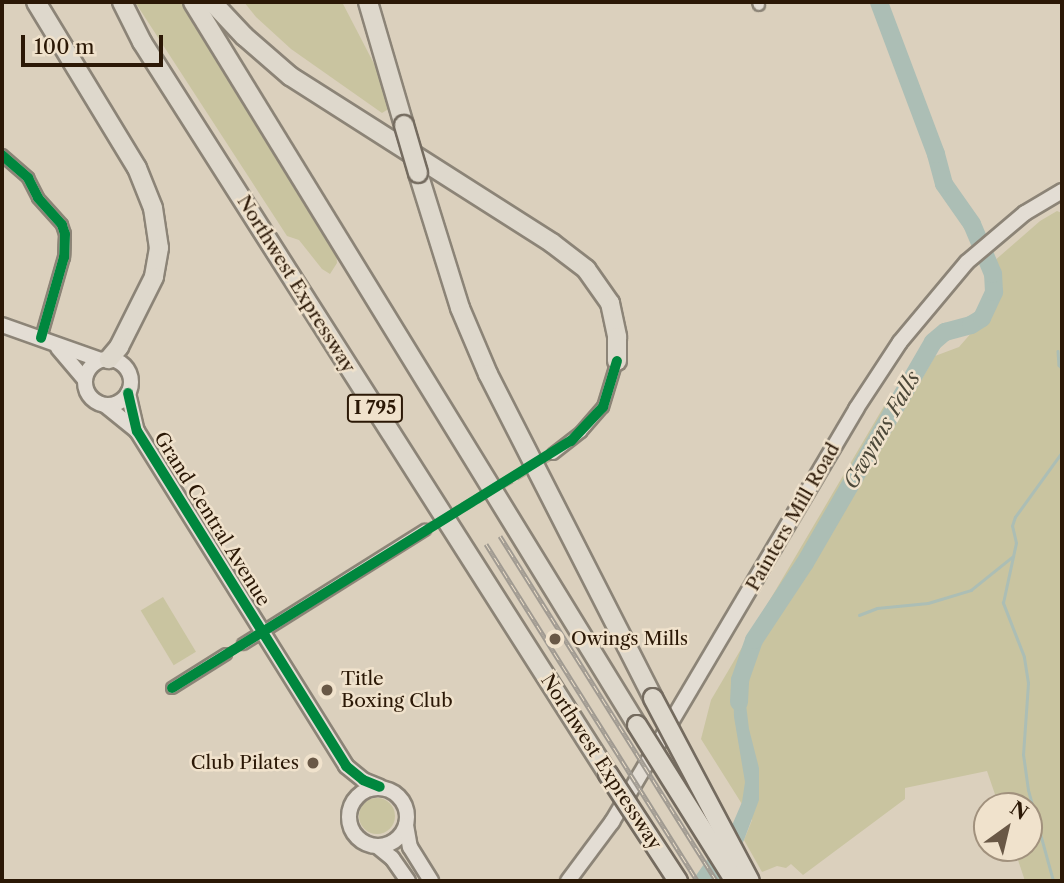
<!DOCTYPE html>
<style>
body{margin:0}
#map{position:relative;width:1064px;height:883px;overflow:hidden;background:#dbd0bd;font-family:"Libre Caslon Text",serif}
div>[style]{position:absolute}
.green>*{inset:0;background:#c9c4a0;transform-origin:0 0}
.round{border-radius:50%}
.water>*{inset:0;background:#acbeb5}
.stream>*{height:2.5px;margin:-1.25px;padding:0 1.25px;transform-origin:1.25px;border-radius:1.25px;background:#acbeb5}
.river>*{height:18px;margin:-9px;padding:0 9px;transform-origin:9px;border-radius:9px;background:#acbeb5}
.street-tunnel>*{height:10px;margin-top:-5px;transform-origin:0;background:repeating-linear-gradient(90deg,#b8ab98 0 10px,transparent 0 15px)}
.roads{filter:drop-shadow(2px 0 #8c8477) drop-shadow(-2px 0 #8c8477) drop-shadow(0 2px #8c8477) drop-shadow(0 -2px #8c8477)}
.street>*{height:10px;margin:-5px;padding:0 5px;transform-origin:5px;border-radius:5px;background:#e3ddd4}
.secondary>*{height:14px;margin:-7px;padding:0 7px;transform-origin:7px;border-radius:7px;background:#e3ddd4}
.secondary>.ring{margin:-7px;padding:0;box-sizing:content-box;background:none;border:14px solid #e3ddd4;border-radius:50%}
.highway>*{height:18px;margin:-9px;padding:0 9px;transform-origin:9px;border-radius:9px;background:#ded8cc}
.rail>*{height:5px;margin-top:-2.5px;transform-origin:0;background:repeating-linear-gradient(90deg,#f0e2cc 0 8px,#a09a91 0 16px);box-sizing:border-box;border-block:2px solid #a09a91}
.bridges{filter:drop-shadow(2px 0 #746b5f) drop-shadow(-2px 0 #746b5f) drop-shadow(0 2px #746b5f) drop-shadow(0 -2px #746b5f)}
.highway-bridge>*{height:18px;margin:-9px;padding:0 9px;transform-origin:9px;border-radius:9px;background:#ded8cc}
.cycleway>*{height:10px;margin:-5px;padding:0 5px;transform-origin:5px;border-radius:5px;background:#00873e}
.dots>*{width:19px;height:19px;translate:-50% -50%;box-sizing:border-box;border:4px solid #f0e2cc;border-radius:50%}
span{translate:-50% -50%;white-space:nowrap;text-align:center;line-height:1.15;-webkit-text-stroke:5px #f0e2cc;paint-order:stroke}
.shield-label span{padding:2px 5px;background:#f0e2cc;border:2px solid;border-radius:5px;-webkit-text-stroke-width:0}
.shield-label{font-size:18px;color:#2b1806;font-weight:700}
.street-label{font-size:19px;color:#2b1806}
.poi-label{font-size:19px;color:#2b1806}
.left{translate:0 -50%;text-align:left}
.right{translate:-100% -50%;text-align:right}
.water-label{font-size:21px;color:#4c4839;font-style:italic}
.frame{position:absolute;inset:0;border:4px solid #2b1806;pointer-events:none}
.north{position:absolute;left:973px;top:792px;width:70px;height:70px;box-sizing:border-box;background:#f0e2cc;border:2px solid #a1917d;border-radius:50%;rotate:34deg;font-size:19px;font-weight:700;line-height:28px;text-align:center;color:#2b1806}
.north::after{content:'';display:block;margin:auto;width:24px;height:32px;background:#695846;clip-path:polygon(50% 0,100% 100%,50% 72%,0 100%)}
.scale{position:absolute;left:21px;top:35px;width:142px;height:32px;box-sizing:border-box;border:4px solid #2b1806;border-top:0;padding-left:9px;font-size:21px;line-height:24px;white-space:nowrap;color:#2b1806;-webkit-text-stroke:5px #f0e2cc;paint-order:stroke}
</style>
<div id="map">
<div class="green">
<div style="clip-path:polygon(135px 2px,185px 2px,336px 251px,337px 263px,330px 274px,322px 269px,299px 240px,287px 236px)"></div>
<div style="clip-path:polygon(244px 2px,342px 2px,383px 81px,390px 108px,382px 113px,291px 49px,256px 17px)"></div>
<div style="clip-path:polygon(1057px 211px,1062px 213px,1062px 881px,1025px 881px,1014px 848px,1029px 848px,1029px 806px,999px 806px,987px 771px,905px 788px,905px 799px,803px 875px,791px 864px,786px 868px,777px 866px,762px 872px,744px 840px,752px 820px,701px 739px,711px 700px,887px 401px,896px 424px,935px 356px,959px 347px,993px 308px,998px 296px,993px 262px,1040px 221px)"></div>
<div style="left:163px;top:597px;width:64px;height:26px;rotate:59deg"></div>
<div class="round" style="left:359px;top:798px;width:36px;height:36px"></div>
</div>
<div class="water">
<div style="clip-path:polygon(740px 680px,744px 688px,749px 729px,759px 768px,759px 800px,744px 840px,722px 881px,692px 881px,733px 823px,742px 802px,745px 782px,734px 717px,733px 688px)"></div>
</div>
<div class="stream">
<div style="left:1058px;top:351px;width:14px;rotate:86deg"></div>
<div style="left:1059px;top:365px;width:4px;rotate:45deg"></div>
<div style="left:859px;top:615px;width:19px;rotate:-21deg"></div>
<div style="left:877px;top:608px;width:51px;rotate:-5.6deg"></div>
<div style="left:928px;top:603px;width:45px;rotate:-16.8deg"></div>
<div style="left:971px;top:590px;width:53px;rotate:-38.8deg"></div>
<div style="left:1053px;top:881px;width:94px;rotate:-105.4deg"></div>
<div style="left:1028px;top:790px;width:35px;rotate:-98deg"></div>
<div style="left:1023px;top:755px;width:72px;rotate:-86deg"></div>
<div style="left:1028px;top:683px;width:26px;rotate:-99deg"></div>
<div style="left:1024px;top:657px;width:58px;rotate:-111.3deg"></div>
<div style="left:1003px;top:603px;width:61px;rotate:-77.8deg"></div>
<div style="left:1016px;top:543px;width:17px;rotate:-103deg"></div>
<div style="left:1012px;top:526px;width:9px;rotate:-72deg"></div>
<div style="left:1015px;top:517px;width:80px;rotate:-54.1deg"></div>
</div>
<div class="river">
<div style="left:739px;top:702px;width:22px;rotate:-87deg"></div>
<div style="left:740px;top:680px;width:42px;rotate:-70.7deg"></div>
<div style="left:754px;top:640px;width:92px;rotate:-56.5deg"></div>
<div style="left:805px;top:563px;width:255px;rotate:-59.9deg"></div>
<div style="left:933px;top:342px;width:16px;rotate:-40deg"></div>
<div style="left:945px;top:332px;width:27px;rotate:-15deg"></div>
<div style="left:971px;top:325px;width:13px;rotate:-32deg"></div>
<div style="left:982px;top:318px;width:29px;rotate:-65deg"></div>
<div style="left:994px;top:292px;width:18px;rotate:-93deg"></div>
<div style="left:993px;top:274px;width:54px;rotate:-112.8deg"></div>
<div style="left:972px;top:224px;width:49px;rotate:-125deg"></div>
<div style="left:944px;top:184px;width:31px;rotate:-105deg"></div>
<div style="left:936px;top:154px;width:162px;rotate:-110.6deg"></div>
</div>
<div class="street-tunnel">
<div style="left:425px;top:530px;width:149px;rotate:-30.7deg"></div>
<div style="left:226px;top:654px;width:20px;rotate:-30deg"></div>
</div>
<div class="roads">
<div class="street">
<div style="left:758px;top:2px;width:3px;rotate:72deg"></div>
<div style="left:2px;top:155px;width:35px;rotate:41deg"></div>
<div style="left:28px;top:178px;width:22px;rotate:63deg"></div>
<div style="left:38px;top:198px;width:36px;rotate:48deg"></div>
<div style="left:62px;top:225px;width:9px;rotate:72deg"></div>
<div style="left:65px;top:234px;width:23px;rotate:92deg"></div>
<div style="left:64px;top:257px;width:84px;rotate:105.9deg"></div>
<div style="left:553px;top:454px;width:36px;rotate:-38deg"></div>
<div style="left:581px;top:432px;width:33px;rotate:-49deg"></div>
<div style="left:603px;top:407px;width:48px;rotate:-73.1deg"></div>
<div style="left:243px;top:644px;width:215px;rotate:-32.1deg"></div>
<div style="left:172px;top:688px;width:64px;rotate:-32.2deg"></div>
</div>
<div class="secondary">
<div style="left:2px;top:325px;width:105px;rotate:19.5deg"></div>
<div style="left:58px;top:348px;width:42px;rotate:49.8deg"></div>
<div class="ring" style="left:85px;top:359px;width:32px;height:32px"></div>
<div style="left:128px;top:393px;width:39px;rotate:77deg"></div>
<div style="left:137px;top:431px;width:395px;rotate:58deg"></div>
<div style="left:346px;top:766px;width:22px;rotate:39deg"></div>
<div style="left:363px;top:780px;width:18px;rotate:22deg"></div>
<div style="left:105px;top:405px;width:41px;rotate:39.1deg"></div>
<div class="ring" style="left:349px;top:788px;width:44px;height:44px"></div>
<div style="left:406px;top:825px;width:22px;rotate:80deg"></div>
<div style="left:410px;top:847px;width:40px;rotate:58deg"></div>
<div style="left:377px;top:846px;width:19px;rotate:39deg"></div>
<div style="left:392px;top:858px;width:28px;rotate:55deg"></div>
<div style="left:568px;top:881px;width:74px;rotate:-53.3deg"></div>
<div style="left:612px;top:822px;width:480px;rotate:-59.4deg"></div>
<div style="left:856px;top:409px;width:80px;rotate:-56.7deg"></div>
<div style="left:900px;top:342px;width:104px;rotate:-50.1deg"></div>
<div style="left:967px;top:262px;width:76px;rotate:-40.2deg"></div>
<div style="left:1025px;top:213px;width:43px;rotate:-30.7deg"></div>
</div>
<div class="highway">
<div style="left:36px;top:2px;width:194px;rotate:58.7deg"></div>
<div style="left:137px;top:168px;width:43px;rotate:68.2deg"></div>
<div style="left:153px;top:208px;width:40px;rotate:81.5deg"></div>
<div style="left:159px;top:248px;width:29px;rotate:100deg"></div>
<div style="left:154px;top:277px;width:78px;rotate:116.6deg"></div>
<div style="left:119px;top:347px;width:16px;rotate:130deg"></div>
<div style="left:122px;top:2px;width:45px;rotate:63.4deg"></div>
<div style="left:142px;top:42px;width:868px;rotate:57.52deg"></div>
<div style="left:193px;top:2px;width:848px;rotate:58.45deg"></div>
<div style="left:212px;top:2px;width:47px;rotate:46.7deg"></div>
<div style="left:244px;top:36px;width:61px;rotate:41deg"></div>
<div style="left:290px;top:76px;width:311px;rotate:32.5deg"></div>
<div style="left:552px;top:243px;width:43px;rotate:37.4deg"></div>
<div style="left:586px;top:269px;width:42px;rotate:54.8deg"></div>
<div style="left:610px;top:303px;width:35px;rotate:78deg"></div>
<div style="left:617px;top:337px;width:24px;rotate:90deg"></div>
<div style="left:368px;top:2px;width:128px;rotate:73.7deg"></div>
<div style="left:418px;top:173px;width:141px;rotate:72.7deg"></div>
<div style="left:460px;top:308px;width:72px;rotate:67deg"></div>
<div style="left:488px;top:374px;width:364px;rotate:63deg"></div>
</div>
</div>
<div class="rail">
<div style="left:500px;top:536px;width:407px;rotate:57.9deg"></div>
<div style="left:486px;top:544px;width:398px;rotate:57.9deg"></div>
</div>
<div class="bridges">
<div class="highway-bridge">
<div style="left:404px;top:125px;width:50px;rotate:73.7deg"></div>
<div style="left:653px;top:698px;width:207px;rotate:62.1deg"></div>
<div style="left:637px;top:725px;width:184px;rotate:57.9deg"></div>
<div style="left:608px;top:774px;width:128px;rotate:56.8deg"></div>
</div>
</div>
<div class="cycleway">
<div style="left:2px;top:155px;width:35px;rotate:41deg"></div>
<div style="left:28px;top:178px;width:22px;rotate:63deg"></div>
<div style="left:38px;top:198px;width:36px;rotate:48deg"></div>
<div style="left:62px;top:225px;width:9px;rotate:72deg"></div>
<div style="left:65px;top:234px;width:23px;rotate:92deg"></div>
<div style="left:64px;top:257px;width:84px;rotate:105.9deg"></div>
<div style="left:128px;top:393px;width:39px;rotate:77deg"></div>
<div style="left:137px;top:431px;width:395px;rotate:58deg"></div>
<div style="left:346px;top:766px;width:22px;rotate:39deg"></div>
<div style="left:363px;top:780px;width:18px;rotate:22deg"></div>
<div style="left:172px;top:688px;width:469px;rotate:-31.8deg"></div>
<div style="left:571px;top:441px;width:47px;rotate:-46.7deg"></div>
<div style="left:603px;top:407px;width:48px;rotate:-73.1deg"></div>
</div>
<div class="dots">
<div style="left:555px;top:639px;background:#695846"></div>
<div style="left:327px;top:690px;background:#695846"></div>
<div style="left:313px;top:763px;background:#695846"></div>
</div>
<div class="shield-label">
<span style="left:375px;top:408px">I 795</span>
</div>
<div class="street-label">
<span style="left:296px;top:284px;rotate:58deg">Northwest Expressway</span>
<span style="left:793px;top:517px;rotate:-60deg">Painters Mill Road</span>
<span style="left:212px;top:519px;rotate:58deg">Grand Central Avenue</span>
<span style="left:601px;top:762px;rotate:57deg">Northwest Expressway</span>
</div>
<div class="poi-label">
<span class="left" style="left:571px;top:639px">Owings Mills</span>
<span class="left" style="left:341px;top:690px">Title<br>Boxing Club</span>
<span class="right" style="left:299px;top:763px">Club Pilates</span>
</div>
<div class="water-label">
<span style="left:882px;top:430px;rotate:-60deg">Gwynns Falls</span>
</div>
<div class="frame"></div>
<div class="north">N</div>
<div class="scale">100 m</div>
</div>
